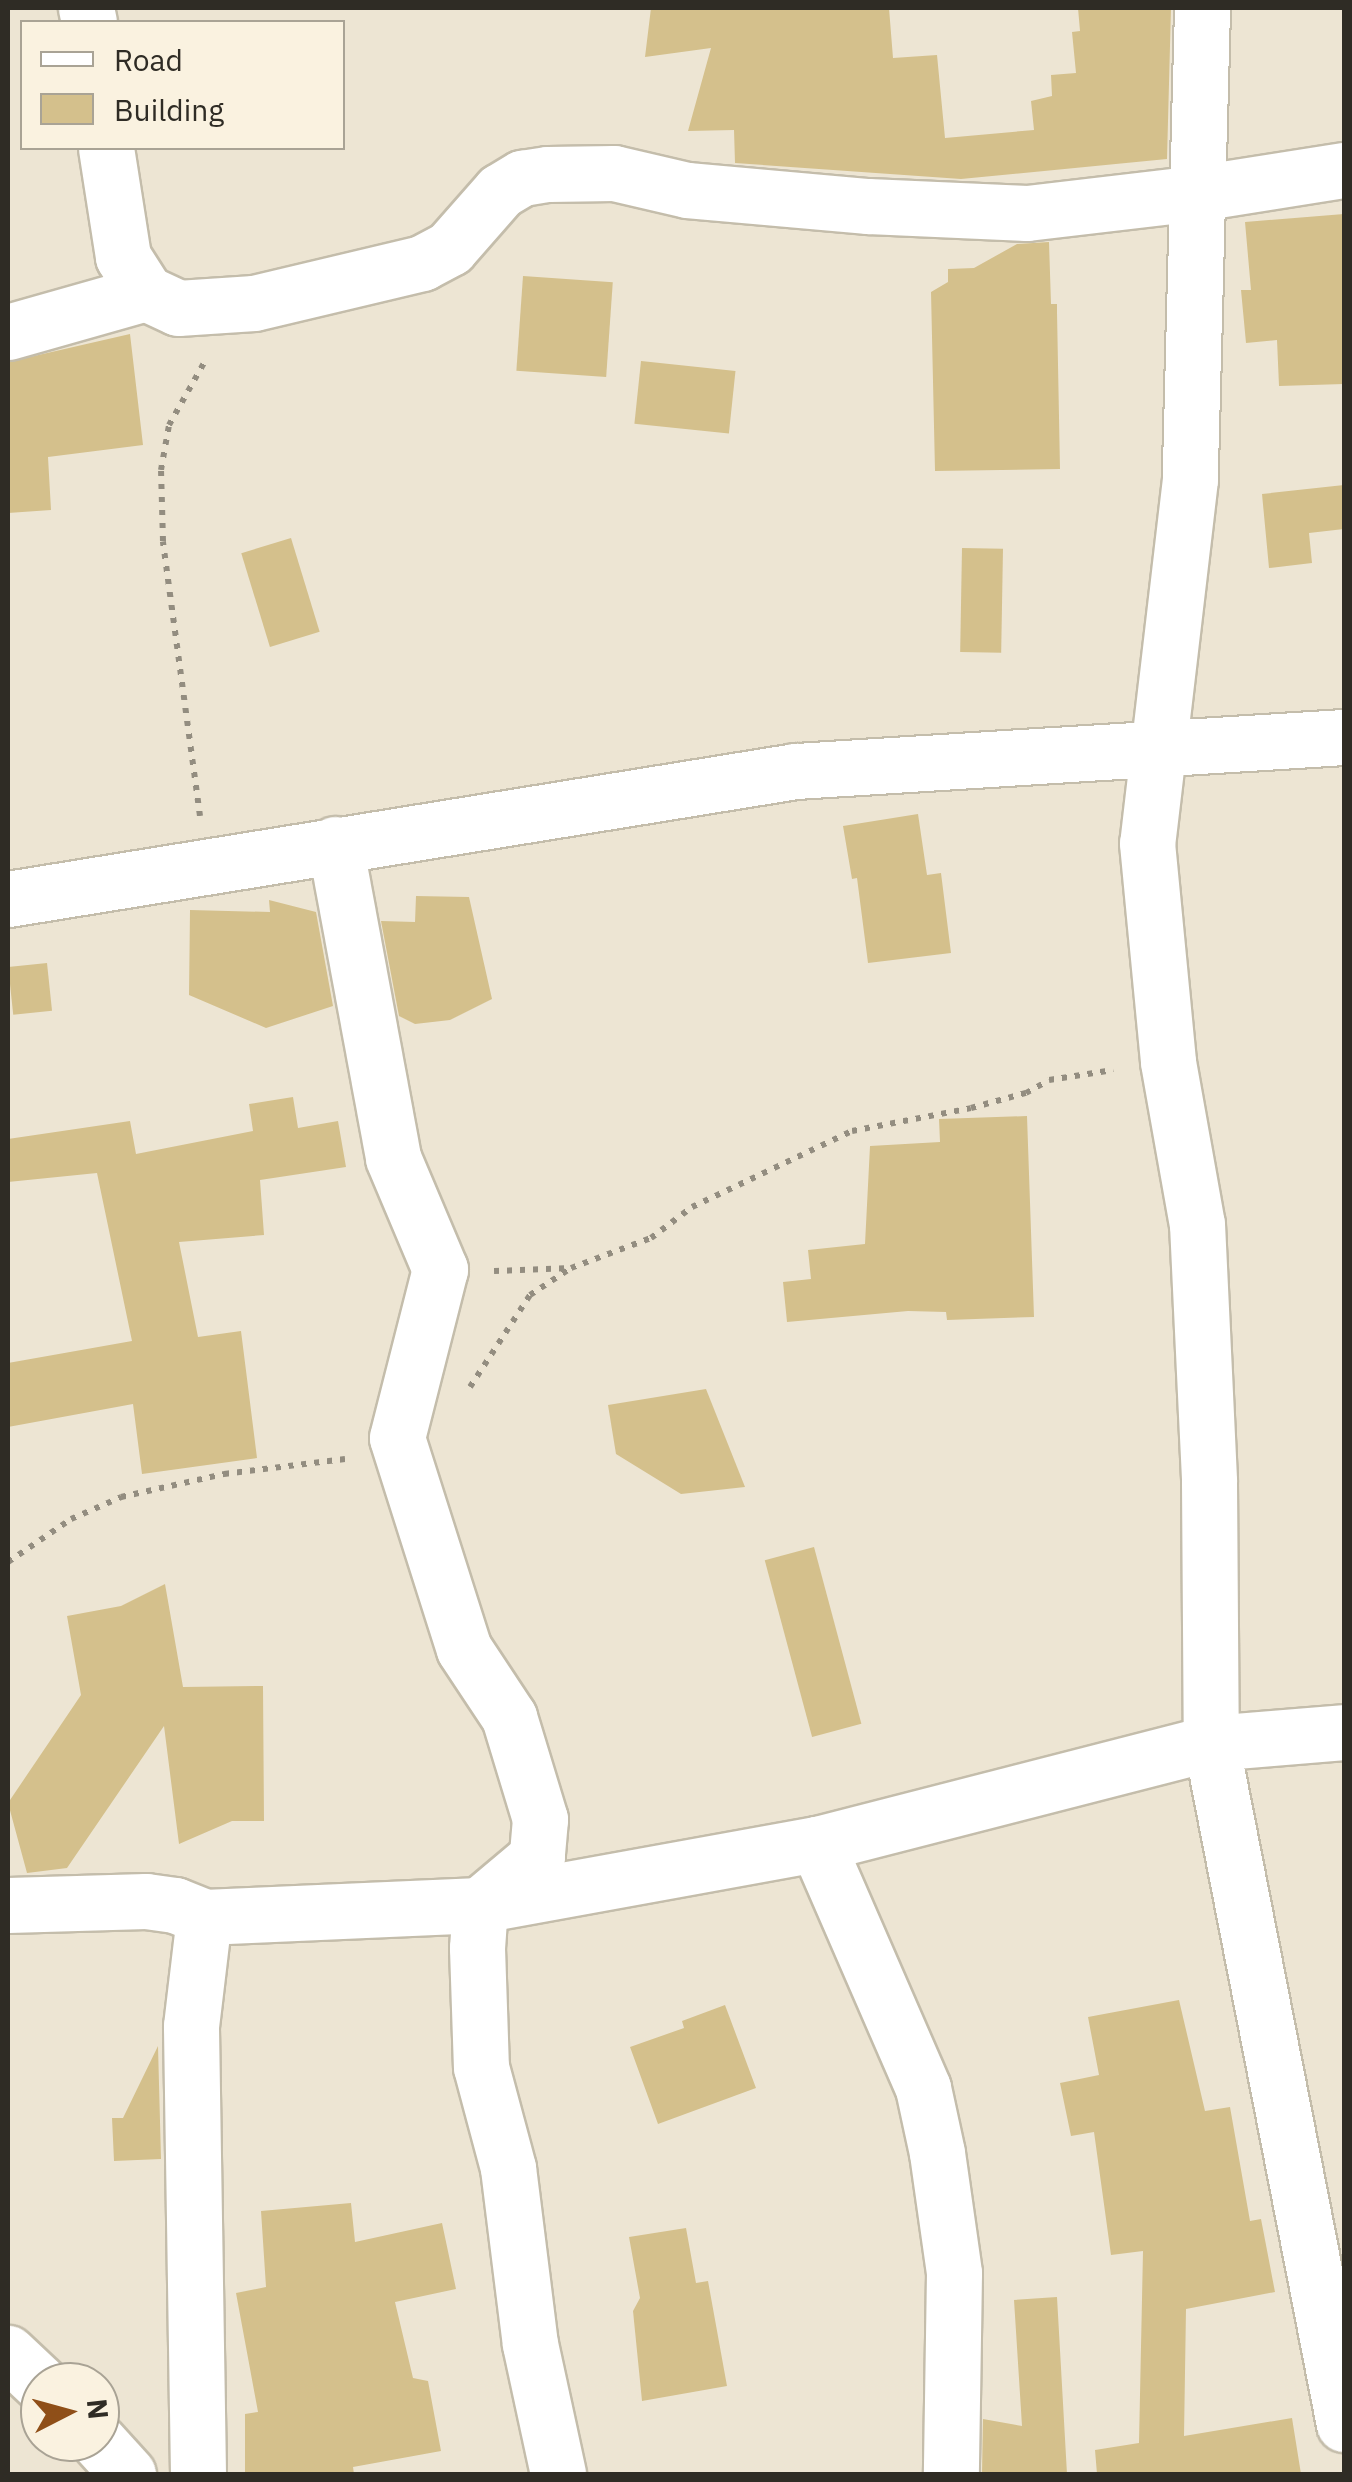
<!DOCTYPE html>
<style>
body{margin:0}
#map{position:relative;width:1352px;height:2482px;overflow:hidden;background:#ede5d3;font-family:"IBM Plex Sans",sans-serif}
div>[style]{position:absolute}
.building>*{inset:0;background:#d4c08c;transform-origin:0 0}
.path>*{height:6px;margin-top:-3px;transform-origin:0;background:repeating-linear-gradient(90deg,#938d80 0 5px,transparent 0 13px)}
.roads{filter:drop-shadow(2px 0 #c4bdab) drop-shadow(-2px 0 #c4bdab) drop-shadow(0 2px #c4bdab) drop-shadow(0 -2px #c4bdab)}
.minor>*{height:55px;margin:-27.5px;padding:0 27.5px;transform-origin:27.5px;border-radius:27.5px;background:#fff}
span{translate:-50% -50%;white-space:nowrap;text-align:center;line-height:1.15;-webkit-text-stroke:8px #faf2e0;paint-order:stroke}
.frame{position:absolute;inset:0;border:10px solid #2f2c25;pointer-events:none}
.legend{position:absolute;left:20px;top:20px;width:325px;height:130px;box-sizing:border-box;background:#faf2e0;border:2px solid #a9a395;margin:0;padding:12px 18px;list-style:none;font-size:30px;color:#2f2c25}
.legend li{display:flex;align-items:center;gap:20px;height:50px}
.legend b{width:50px;border:2px solid #a9a395}
.north{position:absolute;left:20px;top:2362px;width:100px;height:100px;box-sizing:border-box;background:#faf2e0;border:2px solid #a9a395;border-radius:50%;rotate:84deg;font-size:28px;font-weight:700;line-height:40px;text-align:center;color:#2f2c25}
.north::after{content:'';display:block;margin:auto;width:35px;height:45px;background:#8f4f18;clip-path:polygon(50% 0,100% 100%,50% 72%,0 100%)}
</style>
<div id="map">
<div class="building">
<div style="clip-path:polygon(651px 8px,889px 8px,893px 58px,937px 55px,945px 138px,1034px 130px,1031px 101px,1052px 96px,1051px 75px,1076px 73px,1072px 32px,1080px 31px,1078px 8px,1171px 8px,1167px 159px,961px 179px,735px 163px,734px 130px,688px 131px,711px 48px,645px 57px)"></div>
<div style="clip-path:polygon(1344px 214px,1344px 384px,1279px 386px,1277px 340px,1246px 343px,1241px 290px,1251px 290px,1245px 222px)"></div>
<div style="clip-path:polygon(1049px 242px,1051px 304px,1057px 304px,1057px 312px,1060px 469px,935px 471px,931px 292px,948px 282px,948px 269px,974px 268px,1017px 244px)"></div>
<div style="left:523px;top:276px;width:90px;height:95px;rotate:4deg"></div>
<div style="clip-path:polygon(130px 334px,143px 445px,48px 457px,51px 510px,8px 513px,8px 362px)"></div>
<div style="left:641px;top:361px;width:95px;height:63px;rotate:6deg"></div>
<div style="clip-path:polygon(1344px 485px,1344px 529px,1309px 533px,1312px 563px,1269px 568px,1262px 494px)"></div>
<div style="left:291px;top:538px;width:98px;height:52px;rotate:73deg"></div>
<div style="left:962px;top:548px;width:41px;height:104px;rotate:1deg"></div>
<div style="clip-path:polygon(918px 814px,927px 875px,941px 873px,951px 953px,868px 963px,857px 878px,852px 879px,843px 826px)"></div>
<div style="clip-path:polygon(416px 896px,469px 897px,492px 999px,450px 1020px,415px 1024px,399px 1016px,381px 921px,415px 922px)"></div>
<div style="clip-path:polygon(269px 900px,316px 912px,333px 1006px,266px 1028px,189px 995px,190px 910px,270px 912px)"></div>
<div style="left:47px;top:963px;width:48px;height:39px;rotate:84deg"></div>
<div style="clip-path:polygon(293px 1097px,298px 1128px,338px 1121px,346px 1167px,260px 1180px,264px 1235px,179px 1242px,198px 1337px,241px 1331px,257px 1458px,142px 1474px,133px 1404px,8px 1427px,8px 1363px,132px 1341px,97px 1173px,8px 1182px,8px 1139px,130px 1121px,136px 1154px,253px 1131px,249px 1104px)"></div>
<div style="clip-path:polygon(1027px 1116px,1034px 1317px,947px 1320px,946px 1312px,908px 1311px,787px 1322px,783px 1282px,811px 1279px,808px 1250px,865px 1244px,870px 1146px,940px 1142px,939px 1119px)"></div>
<div style="clip-path:polygon(706px 1389px,745px 1487px,681px 1494px,616px 1454px,608px 1405px)"></div>
<div style="left:814px;top:1547px;width:183px;height:51px;rotate:75deg"></div>
<div style="clip-path:polygon(165px 1584px,183px 1687px,263px 1686px,264px 1821px,232px 1821px,179px 1844px,164px 1726px,67px 1868px,27px 1873px,8px 1803px,81px 1695px,67px 1616px,121px 1606px)"></div>
<div style="clip-path:polygon(1179px 2000px,1205px 2111px,1230px 2107px,1250px 2221px,1261px 2219px,1275px 2292px,1186px 2309px,1184px 2436px,1292px 2418px,1301px 2474px,1097px 2474px,1095px 2450px,1139px 2443px,1143px 2251px,1111px 2255px,1094px 2132px,1071px 2136px,1060px 2083px,1099px 2075px,1088px 2017px)"></div>
<div style="clip-path:polygon(725px 2005px,756px 2088px,658px 2124px,630px 2047px,684px 2028px,682px 2021px)"></div>
<div style="clip-path:polygon(158px 2046px,161px 2159px,114px 2161px,112px 2118px,123px 2118px)"></div>
<div style="clip-path:polygon(351px 2203px,355px 2242px,442px 2223px,456px 2289px,395px 2302px,413px 2378px,428px 2381px,441px 2451px,353px 2467px,354px 2474px,245px 2474px,245px 2414px,258px 2412px,236px 2293px,266px 2287px,261px 2211px)"></div>
<div style="clip-path:polygon(686px 2228px,696px 2283px,708px 2281px,727px 2386px,642px 2401px,633px 2311px,640px 2298px,629px 2237px)"></div>
<div style="clip-path:polygon(1057px 2297px,1067px 2474px,982px 2474px,983px 2419px,1022px 2426px,1014px 2300px)"></div>
</div>
<div class="path">
<div style="left:200px;top:816px;width:277px;rotate:-97.7deg"></div>
<div style="left:163px;top:541px;width:71px;rotate:-91.6deg"></div>
<div style="left:161px;top:470px;width:46px;rotate:-79.9deg"></div>
<div style="left:169px;top:425px;width:73px;rotate:-60.6deg"></div>
<div style="left:494px;top:1271px;width:77px;rotate:-2.2deg"></div>
<div style="left:470px;top:1387px;width:110px;rotate:-56.9deg"></div>
<div style="left:530px;top:1295px;width:49px;rotate:-33.4deg"></div>
<div style="left:571px;top:1268px;width:85px;rotate:-20.6deg"></div>
<div style="left:651px;top:1238px;width:51px;rotate:-37.1deg"></div>
<div style="left:692px;top:1207px;width:177px;rotate:-25.4deg"></div>
<div style="left:852px;top:1131px;width:121px;rotate:-10.9deg"></div>
<div style="left:971px;top:1108px;width:57px;rotate:-15.3deg"></div>
<div style="left:1026px;top:1093px;width:26px;rotate:-29deg"></div>
<div style="left:1049px;top:1080px;width:65px;rotate:-8.9deg"></div>
<div style="left:8px;top:1562px;width:76px;rotate:-34.3deg"></div>
<div style="left:71px;top:1519px;width:55px;rotate:-23.7deg"></div>
<div style="left:121px;top:1497px;width:106px;rotate:-12.6deg"></div>
<div style="left:224px;top:1474px;width:122px;rotate:-7.1deg"></div>
</div>
<div class="roads">
<div class="minor">
<div style="left:86px;top:8px;width:14px;rotate:78deg"></div>
<div style="left:1202px;top:8px;width:471px;rotate:91.5deg"></div>
<div style="left:1190px;top:479px;width:367px;rotate:96.7deg"></div>
<div style="left:1147px;top:843px;width:220px;rotate:84.5deg"></div>
<div style="left:1168px;top:1062px;width:165px;rotate:79.9deg"></div>
<div style="left:1197px;top:1224px;width:258px;rotate:87.3deg"></div>
<div style="left:1209px;top:1482px;width:261px;rotate:89.6deg"></div>
<div style="left:1211px;top:1743px;width:694px;rotate:78.95deg"></div>
<div style="left:106px;top:148px;width:110px;rotate:81.1deg"></div>
<div style="left:123px;top:257px;width:43px;rotate:57.4deg"></div>
<div style="left:146px;top:293px;width:35px;rotate:25deg"></div>
<div style="left:178px;top:308px;width:76px;rotate:-3.8deg"></div>
<div style="left:254px;top:303px;width:173px;rotate:-13.4deg"></div>
<div style="left:422px;top:263px;width:32px;rotate:-28deg"></div>
<div style="left:450px;top:248px;width:76px;rotate:-48.7deg"></div>
<div style="left:500px;top:191px;width:26px;rotate:-31deg"></div>
<div style="left:522px;top:178px;width:26px;rotate:-9deg"></div>
<div style="left:548px;top:174px;width:66px;rotate:-0.9deg"></div>
<div style="left:614px;top:173px;width:75px;rotate:13.1deg"></div>
<div style="left:687px;top:190px;width:182px;rotate:5.1deg"></div>
<div style="left:868px;top:206px;width:159px;rotate:2.5deg"></div>
<div style="left:1027px;top:213px;width:172px;rotate:-6.7deg"></div>
<div style="left:1198px;top:193px;width:148px;rotate:-9deg"></div>
<div style="left:8px;top:332px;width:143px;rotate:-15.8deg"></div>
<div style="left:335px;top:844px;width:319px;rotate:79.5deg"></div>
<div style="left:393px;top:1158px;width:121px;rotate:67.1deg"></div>
<div style="left:440px;top:1269px;width:174px;rotate:104.3deg"></div>
<div style="left:397px;top:1438px;width:221px;rotate:72.4deg"></div>
<div style="left:464px;top:1649px;width:82px;rotate:56.5deg"></div>
<div style="left:509px;top:1717px;width:107px;rotate:73.1deg"></div>
<div style="left:540px;top:1819px;width:38px;rotate:95deg"></div>
<div style="left:537px;top:1857px;width:75px;rotate:139.9deg"></div>
<div style="left:480px;top:1905px;width:43px;rotate:94deg"></div>
<div style="left:477px;top:1948px;width:119px;rotate:88.1deg"></div>
<div style="left:481px;top:2067px;width:105px;rotate:75deg"></div>
<div style="left:508px;top:2168px;width:177px;rotate:82.9deg"></div>
<div style="left:530px;top:2344px;width:133px;rotate:77.8deg"></div>
<div style="left:8px;top:899px;width:798px;rotate:-9.23deg"></div>
<div style="left:796px;top:771px;width:549px;rotate:-3.55deg"></div>
<div style="left:817px;top:1844px;width:266px;rotate:66.5deg"></div>
<div style="left:923px;top:2088px;width:66px;rotate:77.8deg"></div>
<div style="left:937px;top:2153px;width:121px;rotate:81.9deg"></div>
<div style="left:954px;top:2273px;width:201px;rotate:90.9deg"></div>
<div style="left:8px;top:1905px;width:138px;rotate:-1.7deg"></div>
<div style="left:146px;top:1901px;width:29px;rotate:8deg"></div>
<div style="left:175px;top:1905px;width:31px;rotate:22deg"></div>
<div style="left:204px;top:1917px;width:276px;rotate:-2.5deg"></div>
<div style="left:480px;top:1905px;width:342px;rotate:-10.3deg"></div>
<div style="left:817px;top:1844px;width:407px;rotate:-14.4deg"></div>
<div style="left:1211px;top:1743px;width:133px;rotate:-4.7deg"></div>
<div style="left:8px;top:2353px;width:44px;rotate:43.2deg"></div>
<div style="left:99px;top:2442px;width:43px;rotate:47.8deg"></div>
<div style="left:198px;top:2474px;width:448px;rotate:-90.9deg"></div>
<div style="left:191px;top:2026px;width:110px;rotate:-83.2deg"></div>
</div>
</div>
<div class="frame"></div>
<ul class="legend">
<li><b style="height:12px;background:#fff"></b>Road</li>
<li><b style="height:28px;background:#d4c08c"></b>Building</li>
</ul>
<div class="north">N</div>
</div>
